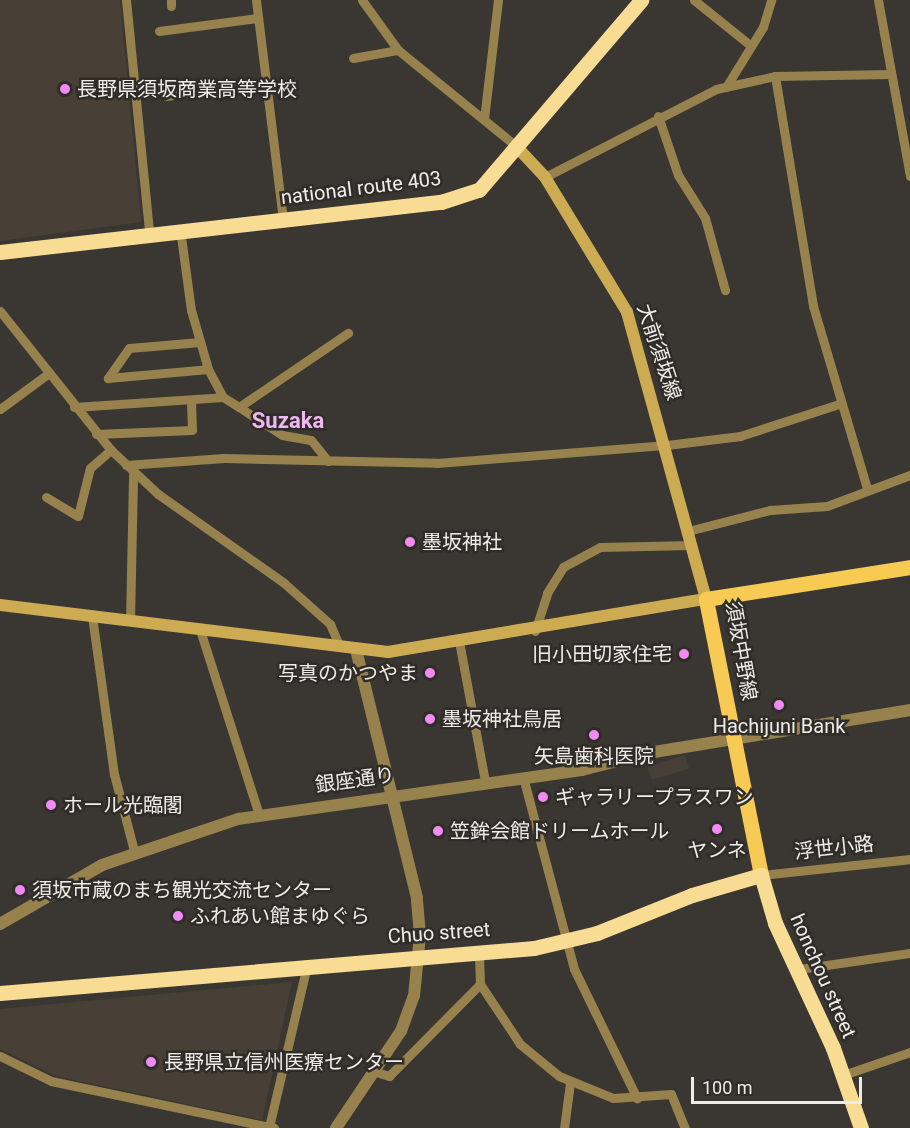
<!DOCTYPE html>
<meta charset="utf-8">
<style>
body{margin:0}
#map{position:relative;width:910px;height:1128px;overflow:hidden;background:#3a3733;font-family:Roboto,"Noto Sans JP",sans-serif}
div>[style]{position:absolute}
.built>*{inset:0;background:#484037;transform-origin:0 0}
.minor>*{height:9px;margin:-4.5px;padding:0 4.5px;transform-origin:4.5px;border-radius:4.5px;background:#97824d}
.tertiary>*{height:12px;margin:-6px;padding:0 6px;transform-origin:6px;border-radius:6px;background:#97824d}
.secondary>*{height:12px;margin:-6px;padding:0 6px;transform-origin:6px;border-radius:6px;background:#cdab52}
.primary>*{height:15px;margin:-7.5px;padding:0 7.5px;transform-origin:7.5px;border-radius:7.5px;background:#f7cb53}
.trunk>*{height:15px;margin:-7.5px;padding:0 7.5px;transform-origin:7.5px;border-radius:7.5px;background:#f8dc94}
.dots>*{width:16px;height:16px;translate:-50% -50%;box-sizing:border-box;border:3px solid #302d29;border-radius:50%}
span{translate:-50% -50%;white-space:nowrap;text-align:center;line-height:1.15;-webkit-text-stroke:5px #302d29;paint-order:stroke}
.poi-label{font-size:20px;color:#eeece9}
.left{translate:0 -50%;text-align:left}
.right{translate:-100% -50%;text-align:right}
.street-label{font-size:20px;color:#eeece9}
.quarter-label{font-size:22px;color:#f1b7f0;font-weight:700}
.scale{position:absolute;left:691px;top:1077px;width:171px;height:27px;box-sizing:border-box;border:3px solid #eeece9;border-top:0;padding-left:8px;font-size:18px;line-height:21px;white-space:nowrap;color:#eeece9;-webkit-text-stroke:4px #302d29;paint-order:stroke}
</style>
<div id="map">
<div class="built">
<div style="clip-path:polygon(0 0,120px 0,141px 222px,0 241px)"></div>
<div style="left:685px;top:755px;width:14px;height:39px;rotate:73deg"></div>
<div style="clip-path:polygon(292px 982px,262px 1120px,56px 1076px,0 1049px,0 1009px)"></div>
</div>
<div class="minor">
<div style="left:126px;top:0;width:232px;rotate:84.3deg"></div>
<div style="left:171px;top:0;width:6px;rotate:90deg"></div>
<div style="left:256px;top:0;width:222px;rotate:83deg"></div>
<div style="left:362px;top:0;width:62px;rotate:54.2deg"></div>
<div style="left:398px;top:50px;width:152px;rotate:39.1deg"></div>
<div style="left:694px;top:0;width:73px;rotate:38.9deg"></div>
<div style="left:878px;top:0;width:179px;rotate:79.7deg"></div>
<div style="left:159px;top:31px;width:100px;rotate:-7.5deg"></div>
<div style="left:353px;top:58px;width:46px;rotate:-10.1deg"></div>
<div style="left:775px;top:76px;width:233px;rotate:80.6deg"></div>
<div style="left:813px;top:306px;width:190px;rotate:73.5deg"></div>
<div style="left:726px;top:87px;width:70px;rotate:-58.3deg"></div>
<div style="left:763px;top:27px;width:28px;rotate:-73deg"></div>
<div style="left:166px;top:96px;width:100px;rotate:-8deg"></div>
<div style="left:658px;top:116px;width:62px;rotate:71.3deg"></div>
<div style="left:678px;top:175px;width:51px;rotate:57.9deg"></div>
<div style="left:705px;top:218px;width:75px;rotate:74.5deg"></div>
<div style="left:484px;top:119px;width:120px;rotate:-83.3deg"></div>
<div style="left:545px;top:177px;width:192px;rotate:-27.2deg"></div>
<div style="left:716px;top:89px;width:60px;rotate:-12.4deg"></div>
<div style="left:775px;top:76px;width:116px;rotate:-1deg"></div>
<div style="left:180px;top:229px;width:82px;rotate:82.3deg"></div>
<div style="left:191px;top:310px;width:61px;rotate:73.9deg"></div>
<div style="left:208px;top:369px;width:32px;rotate:62deg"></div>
<div style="left:0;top:311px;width:178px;rotate:51.4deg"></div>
<div style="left:111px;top:450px;width:64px;rotate:43.1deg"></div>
<div style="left:158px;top:494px;width:154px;rotate:35.2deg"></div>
<div style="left:284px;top:583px;width:62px;rotate:41.7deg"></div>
<div style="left:330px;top:624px;width:25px;rotate:67deg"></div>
<div style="left:200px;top:342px;width:71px;rotate:175.2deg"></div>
<div style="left:129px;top:348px;width:37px;rotate:125deg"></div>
<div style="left:108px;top:378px;width:100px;rotate:-5.1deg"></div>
<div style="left:74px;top:407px;width:149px;rotate:-3.8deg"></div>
<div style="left:223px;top:397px;width:19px;rotate:32deg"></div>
<div style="left:239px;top:407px;width:132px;rotate:-34.2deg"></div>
<div style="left:239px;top:407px;width:51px;rotate:33.1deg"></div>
<div style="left:282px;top:435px;width:29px;rotate:10deg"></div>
<div style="left:311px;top:440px;width:27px;rotate:51deg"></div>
<div style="left:0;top:409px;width:61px;rotate:-36.3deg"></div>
<div style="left:96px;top:434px;width:96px;rotate:-2.4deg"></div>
<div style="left:192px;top:430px;width:29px;rotate:-92deg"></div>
<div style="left:126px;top:465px;width:98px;rotate:-4.1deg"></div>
<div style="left:224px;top:458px;width:213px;rotate:1.3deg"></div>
<div style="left:437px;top:463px;width:231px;rotate:-4.5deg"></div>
<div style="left:667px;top:445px;width:74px;rotate:-7deg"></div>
<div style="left:740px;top:436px;width:104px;rotate:-17.9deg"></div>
<div style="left:46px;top:497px;width:37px;rotate:31deg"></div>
<div style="left:78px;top:516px;width:49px;rotate:-76deg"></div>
<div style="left:90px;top:468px;width:28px;rotate:-41deg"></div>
<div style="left:688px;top:531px;width:85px;rotate:-14.4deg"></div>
<div style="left:770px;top:510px;width:57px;rotate:-4deg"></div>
<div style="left:827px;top:506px;width:89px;rotate:-20.5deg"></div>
<div style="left:92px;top:616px;width:160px;rotate:82.1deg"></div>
<div style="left:114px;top:774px;width:80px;rotate:75.4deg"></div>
<div style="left:130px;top:621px;width:149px;rotate:-88.8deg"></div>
<div style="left:200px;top:630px;width:194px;rotate:72.3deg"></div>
<div style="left:535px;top:631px;width:40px;rotate:-72deg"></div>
<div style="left:547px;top:593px;width:31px;rotate:-58deg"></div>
<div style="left:563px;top:567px;width:42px;rotate:-28.4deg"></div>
<div style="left:600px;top:547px;width:92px;rotate:-1.2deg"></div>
<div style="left:459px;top:641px;width:142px;rotate:79.5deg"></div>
<div style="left:523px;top:777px;width:199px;rotate:75.1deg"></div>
<div style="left:574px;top:969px;width:144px;rotate:64deg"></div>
<div style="left:761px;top:875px;width:150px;rotate:-6.1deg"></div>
<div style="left:799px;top:969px;width:112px;rotate:-8.2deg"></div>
<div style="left:480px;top:984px;width:72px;rotate:56.3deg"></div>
<div style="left:520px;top:1044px;width:50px;rotate:39.4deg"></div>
<div style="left:559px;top:1076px;width:58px;rotate:22.2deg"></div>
<div style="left:613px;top:1098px;width:58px;rotate:-3.9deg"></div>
<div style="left:671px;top:1094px;width:37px;rotate:68deg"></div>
<div style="left:0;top:1056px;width:57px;rotate:26.1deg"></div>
<div style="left:51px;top:1081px;width:228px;rotate:11.9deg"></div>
<div style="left:376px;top:1072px;width:14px;rotate:17deg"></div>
<div style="left:389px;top:1076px;width:129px;rotate:-45.3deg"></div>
<div style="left:480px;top:984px;width:32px;rotate:-92deg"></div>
<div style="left:843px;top:1075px;width:71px;rotate:-18.9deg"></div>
<div style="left:269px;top:1127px;width:166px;rotate:-76.8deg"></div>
<div style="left:564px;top:1128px;width:45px;rotate:-82.4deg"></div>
</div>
<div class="tertiary">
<div style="left:0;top:924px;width:118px;rotate:-30deg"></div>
<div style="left:102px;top:865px;width:144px;rotate:-18.7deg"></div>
<div style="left:238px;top:819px;width:347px;rotate:-8.1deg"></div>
<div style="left:582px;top:770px;width:68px;rotate:-14.4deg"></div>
<div style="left:648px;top:753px;width:266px;rotate:-9.3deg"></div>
<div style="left:336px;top:1128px;width:117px;rotate:-56.2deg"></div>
<div style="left:401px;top:1031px;width:37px;rotate:-70deg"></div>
<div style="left:414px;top:996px;width:61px;rotate:-84.4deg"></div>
<div style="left:420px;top:935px;width:37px;rotate:-95deg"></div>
<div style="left:417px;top:898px;width:256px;rotate:-103.8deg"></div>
</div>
<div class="secondary">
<div style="left:0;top:605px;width:391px;rotate:6.9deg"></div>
<div style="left:388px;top:652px;width:322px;rotate:-9.5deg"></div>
<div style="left:706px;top:599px;width:298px;rotate:-105.4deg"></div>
<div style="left:627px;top:312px;width:158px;rotate:-121.3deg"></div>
<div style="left:545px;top:177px;width:42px;rotate:-133.1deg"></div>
</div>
<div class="primary">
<div style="left:761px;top:875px;width:281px;rotate:-101.3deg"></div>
<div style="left:706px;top:599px;width:206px;rotate:-8.9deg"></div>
</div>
<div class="trunk">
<div style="left:0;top:252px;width:444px;rotate:-6.5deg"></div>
<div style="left:441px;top:202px;width:40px;rotate:-18deg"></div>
<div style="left:479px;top:190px;width:250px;rotate:-49.5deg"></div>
<div style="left:0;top:993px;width:536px;rotate:-4.82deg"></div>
<div style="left:534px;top:948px;width:65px;rotate:-13.4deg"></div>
<div style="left:597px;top:933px;width:102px;rotate:-21.8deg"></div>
<div style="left:692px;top:895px;width:72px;rotate:-16.2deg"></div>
<div style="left:761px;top:875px;width:50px;rotate:73.7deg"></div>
<div style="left:775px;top:923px;width:138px;rotate:65.1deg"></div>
<div style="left:833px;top:1048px;width:85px;rotate:70.7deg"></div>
</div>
<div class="dots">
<div style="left:65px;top:89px;background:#f28af3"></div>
<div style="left:410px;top:542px;background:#f28af3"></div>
<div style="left:684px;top:654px;background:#f28af3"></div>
<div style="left:430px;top:673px;background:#f28af3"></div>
<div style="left:779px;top:705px;background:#f28af3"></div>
<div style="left:430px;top:719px;background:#f28af3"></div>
<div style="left:594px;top:735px;background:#f28af3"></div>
<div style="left:543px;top:797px;background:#f28af3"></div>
<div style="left:51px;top:805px;background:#f28af3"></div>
<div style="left:717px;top:829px;background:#f28af3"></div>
<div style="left:438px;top:831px;background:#f28af3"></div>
<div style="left:20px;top:890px;background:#f28af3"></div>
<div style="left:178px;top:916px;background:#f28af3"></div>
<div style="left:151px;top:1062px;background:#f28af3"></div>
</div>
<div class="poi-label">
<span class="left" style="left:77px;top:89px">長野県須坂商業高等学校</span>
<span class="left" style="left:422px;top:542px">墨坂神社</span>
<span class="right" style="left:672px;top:654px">旧小田切家住宅</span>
<span class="right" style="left:418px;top:673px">写真のかつやま</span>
<span class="left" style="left:442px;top:719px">墨坂神社鳥居</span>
<span style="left:779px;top:726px">Hachijuni Bank</span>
<span style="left:594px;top:756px">矢島歯科医院</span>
<span class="left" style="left:555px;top:797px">ギャラリープラスワン</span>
<span class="left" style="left:63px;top:805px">ホール光臨閣</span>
<span class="left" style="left:450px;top:831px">笠鉾会館ドリームホール</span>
<span style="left:717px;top:850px">ヤンネ</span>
<span class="left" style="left:32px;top:890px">須坂市蔵のまち観光交流センター</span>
<span class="left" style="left:190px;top:916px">ふれあい館まゆぐら</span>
<span class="left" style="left:164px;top:1062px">長野県立信州医療センター</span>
</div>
<div class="street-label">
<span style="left:361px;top:188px;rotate:-7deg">national route 403</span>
<span style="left:659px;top:352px;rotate:72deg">大前須坂線</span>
<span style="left:741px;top:651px;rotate:80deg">須坂中野線</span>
<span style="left:355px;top:780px;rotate:-8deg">銀座通り</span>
<span style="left:834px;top:848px;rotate:-6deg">浮世小路</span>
<span style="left:439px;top:933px;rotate:-4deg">Chuo street</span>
<span style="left:823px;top:976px;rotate:66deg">honchou street</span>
</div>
<div class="quarter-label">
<span style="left:288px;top:421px">Suzaka</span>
</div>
<div class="scale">100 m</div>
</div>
